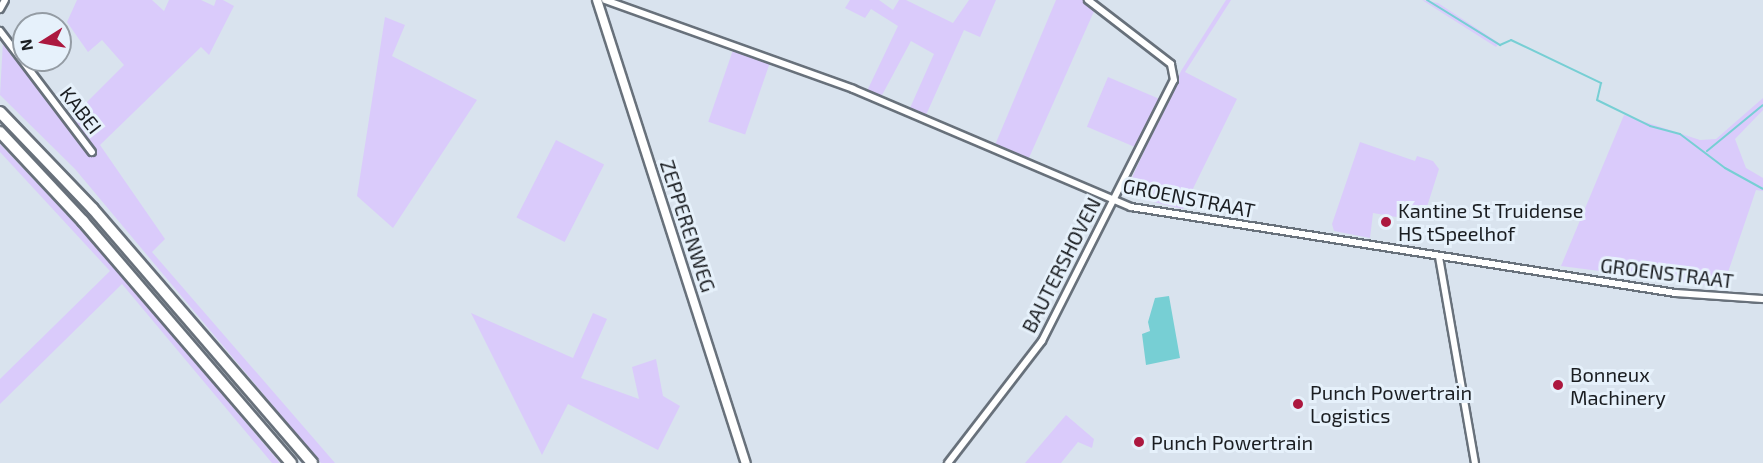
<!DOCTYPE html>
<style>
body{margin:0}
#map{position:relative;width:1763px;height:463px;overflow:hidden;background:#d9e3ee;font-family:"Exo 2",sans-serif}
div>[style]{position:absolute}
.green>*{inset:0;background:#dacbfb;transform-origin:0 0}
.water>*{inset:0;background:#77cfd4}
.stream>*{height:2px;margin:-1px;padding:0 1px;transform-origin:1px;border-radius:1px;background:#77cfd4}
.roads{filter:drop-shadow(2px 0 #68717b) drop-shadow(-2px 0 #68717b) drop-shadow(0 2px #68717b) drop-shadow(0 -2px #68717b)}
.minor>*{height:6px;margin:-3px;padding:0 3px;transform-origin:3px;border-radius:3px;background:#fff}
.tertiary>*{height:8px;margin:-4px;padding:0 4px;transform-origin:4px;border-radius:4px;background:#fff}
.trunk>*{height:10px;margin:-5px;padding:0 5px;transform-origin:5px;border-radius:5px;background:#fff}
.dots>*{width:16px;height:16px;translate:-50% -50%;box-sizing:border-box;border:3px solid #e6f1fb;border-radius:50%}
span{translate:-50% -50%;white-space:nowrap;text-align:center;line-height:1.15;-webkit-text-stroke:6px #e6f1fb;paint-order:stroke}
.street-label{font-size:20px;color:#1a1d21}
.poi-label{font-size:20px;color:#1a1d21}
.left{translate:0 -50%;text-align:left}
.north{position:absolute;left:12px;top:12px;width:60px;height:60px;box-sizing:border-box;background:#e6f1fb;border:2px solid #949ca4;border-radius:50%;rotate:259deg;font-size:16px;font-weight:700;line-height:24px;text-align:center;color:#1a1d21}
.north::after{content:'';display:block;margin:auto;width:21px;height:27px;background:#ac183f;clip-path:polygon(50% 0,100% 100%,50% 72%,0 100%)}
</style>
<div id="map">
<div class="green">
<div style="clip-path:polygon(77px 0,152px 0,164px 11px,169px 0,201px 0,214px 6px,216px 0,223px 0,234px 6px,209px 55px,201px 47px,100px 145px,165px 239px,152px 252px,335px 463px,321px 463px,75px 169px,0 95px,3px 41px,90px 155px,94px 150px,70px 119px,124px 65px,102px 40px,88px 52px,67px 22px)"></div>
<div style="clip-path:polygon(850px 0,879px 0,893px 10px,899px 0,906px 0,953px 23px,969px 0,996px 0,980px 37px,964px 30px,926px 115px,910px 108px,934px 54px,911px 41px,881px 97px,867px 91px,898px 26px,871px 9px,865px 18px,845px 8px)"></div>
<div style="clip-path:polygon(1056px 0,1083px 0,1095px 9px,1028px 160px,995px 145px)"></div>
<div style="clip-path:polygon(1226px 0,1231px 0,1185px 72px,1237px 99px,1183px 209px,1124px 195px,1181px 71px)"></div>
<div style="clip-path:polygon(1422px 0,1438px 3px,1499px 43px,1496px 47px)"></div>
<div style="clip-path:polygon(385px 17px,405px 25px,392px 56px,477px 100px,393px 228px,357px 196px)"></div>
<div style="left:733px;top:50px;width:39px;height:76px;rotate:19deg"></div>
<div style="left:1108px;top:77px;width:56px;height:54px;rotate:23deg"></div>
<div style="clip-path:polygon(1763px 98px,1763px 110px,1735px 139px,1746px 168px,1763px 178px,1763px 191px,1756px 190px,1723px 287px,1561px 266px,1624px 115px,1700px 140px,1716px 139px)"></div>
<div style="left:556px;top:140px;width:54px;height:87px;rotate:27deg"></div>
<div style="clip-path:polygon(1360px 142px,1415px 161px,1417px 156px,1433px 161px,1439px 169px,1425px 213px,1404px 207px,1402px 218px,1373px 213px,1370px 238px,1334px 231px,1332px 224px)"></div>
<div style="clip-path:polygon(0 144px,99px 249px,280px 463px,272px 463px,122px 284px,0 404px,0 379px,110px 271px,0 152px)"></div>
<div style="clip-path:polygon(471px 313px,573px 358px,593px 313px,607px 319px,581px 378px,639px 399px,632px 367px,656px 359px,663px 396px,680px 406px,658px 450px,568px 404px,542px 455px)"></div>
<div style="clip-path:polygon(1066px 415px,1094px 439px,1092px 448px,1078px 442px,1061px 463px,1025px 463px)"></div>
</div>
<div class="water">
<div style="clip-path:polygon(1169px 296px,1180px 358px,1146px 365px,1142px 334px,1150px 331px,1148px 322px,1155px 298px)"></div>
</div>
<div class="stream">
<div style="left:1427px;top:0;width:86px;rotate:31.7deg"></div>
<div style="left:1500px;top:45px;width:12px;rotate:-24deg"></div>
<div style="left:1511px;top:40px;width:100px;rotate:25.5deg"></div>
<div style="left:1601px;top:83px;width:17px;rotate:103deg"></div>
<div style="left:1597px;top:100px;width:59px;rotate:26.1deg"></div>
<div style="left:1650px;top:126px;width:31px;rotate:15deg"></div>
<div style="left:1680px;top:134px;width:56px;rotate:37.1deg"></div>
<div style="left:1725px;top:168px;width:43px;rotate:28.9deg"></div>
<div style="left:1707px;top:151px;width:72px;rotate:-39.4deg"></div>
</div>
<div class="roads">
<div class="minor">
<div style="left:605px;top:0;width:263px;rotate:19.7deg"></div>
<div style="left:853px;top:89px;width:302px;rotate:23deg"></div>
<div style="left:1131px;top:207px;width:551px;rotate:8.98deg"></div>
<div style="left:1675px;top:293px;width:88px;rotate:3.9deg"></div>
<div style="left:0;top:9px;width:10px;rotate:-61deg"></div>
<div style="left:0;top:31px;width:152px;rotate:52.8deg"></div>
<div style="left:1439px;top:257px;width:209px;rotate:80.1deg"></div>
<div style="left:948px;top:463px;width:154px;rotate:-52.4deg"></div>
<div style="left:1042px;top:341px;width:292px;rotate:-63.2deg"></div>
<div style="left:1174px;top:80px;width:16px;rotate:-101deg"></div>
<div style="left:1171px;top:64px;width:105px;rotate:-142.4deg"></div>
</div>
<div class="tertiary">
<div style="left:597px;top:0;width:486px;rotate:72.2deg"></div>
</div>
<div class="trunk">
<div style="left:0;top:112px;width:134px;rotate:46.2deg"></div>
<div style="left:93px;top:209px;width:335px;rotate:49.2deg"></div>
<div style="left:0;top:132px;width:122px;rotate:47deg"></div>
<div style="left:83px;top:221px;width:319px;rotate:49.3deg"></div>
</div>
</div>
<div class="dots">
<div style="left:1386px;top:222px;background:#ac183f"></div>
<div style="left:1558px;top:385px;background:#ac183f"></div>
<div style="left:1298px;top:404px;background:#ac183f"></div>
<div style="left:1139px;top:442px;background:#ac183f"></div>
</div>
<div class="street-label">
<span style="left:81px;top:110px;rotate:52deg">KABEI</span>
<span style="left:1189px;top:198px;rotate:11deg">GROENSTRAAT</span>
<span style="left:688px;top:226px;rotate:72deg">ZEPPERENWEG</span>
<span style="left:1061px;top:265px;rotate:-63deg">BAUTERSHOVEN</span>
<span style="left:1667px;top:273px;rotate:7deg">GROENSTRAAT</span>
</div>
<div class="poi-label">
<span class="left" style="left:1398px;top:222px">Kantine St Truidense<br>HS tSpeelhof</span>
<span class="left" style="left:1570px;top:386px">Bonneux<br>Machinery</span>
<span class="left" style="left:1310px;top:404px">Punch Powertrain<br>Logistics</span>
<span class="left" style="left:1151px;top:442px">Punch Powertrain</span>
</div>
<div class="north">N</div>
</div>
